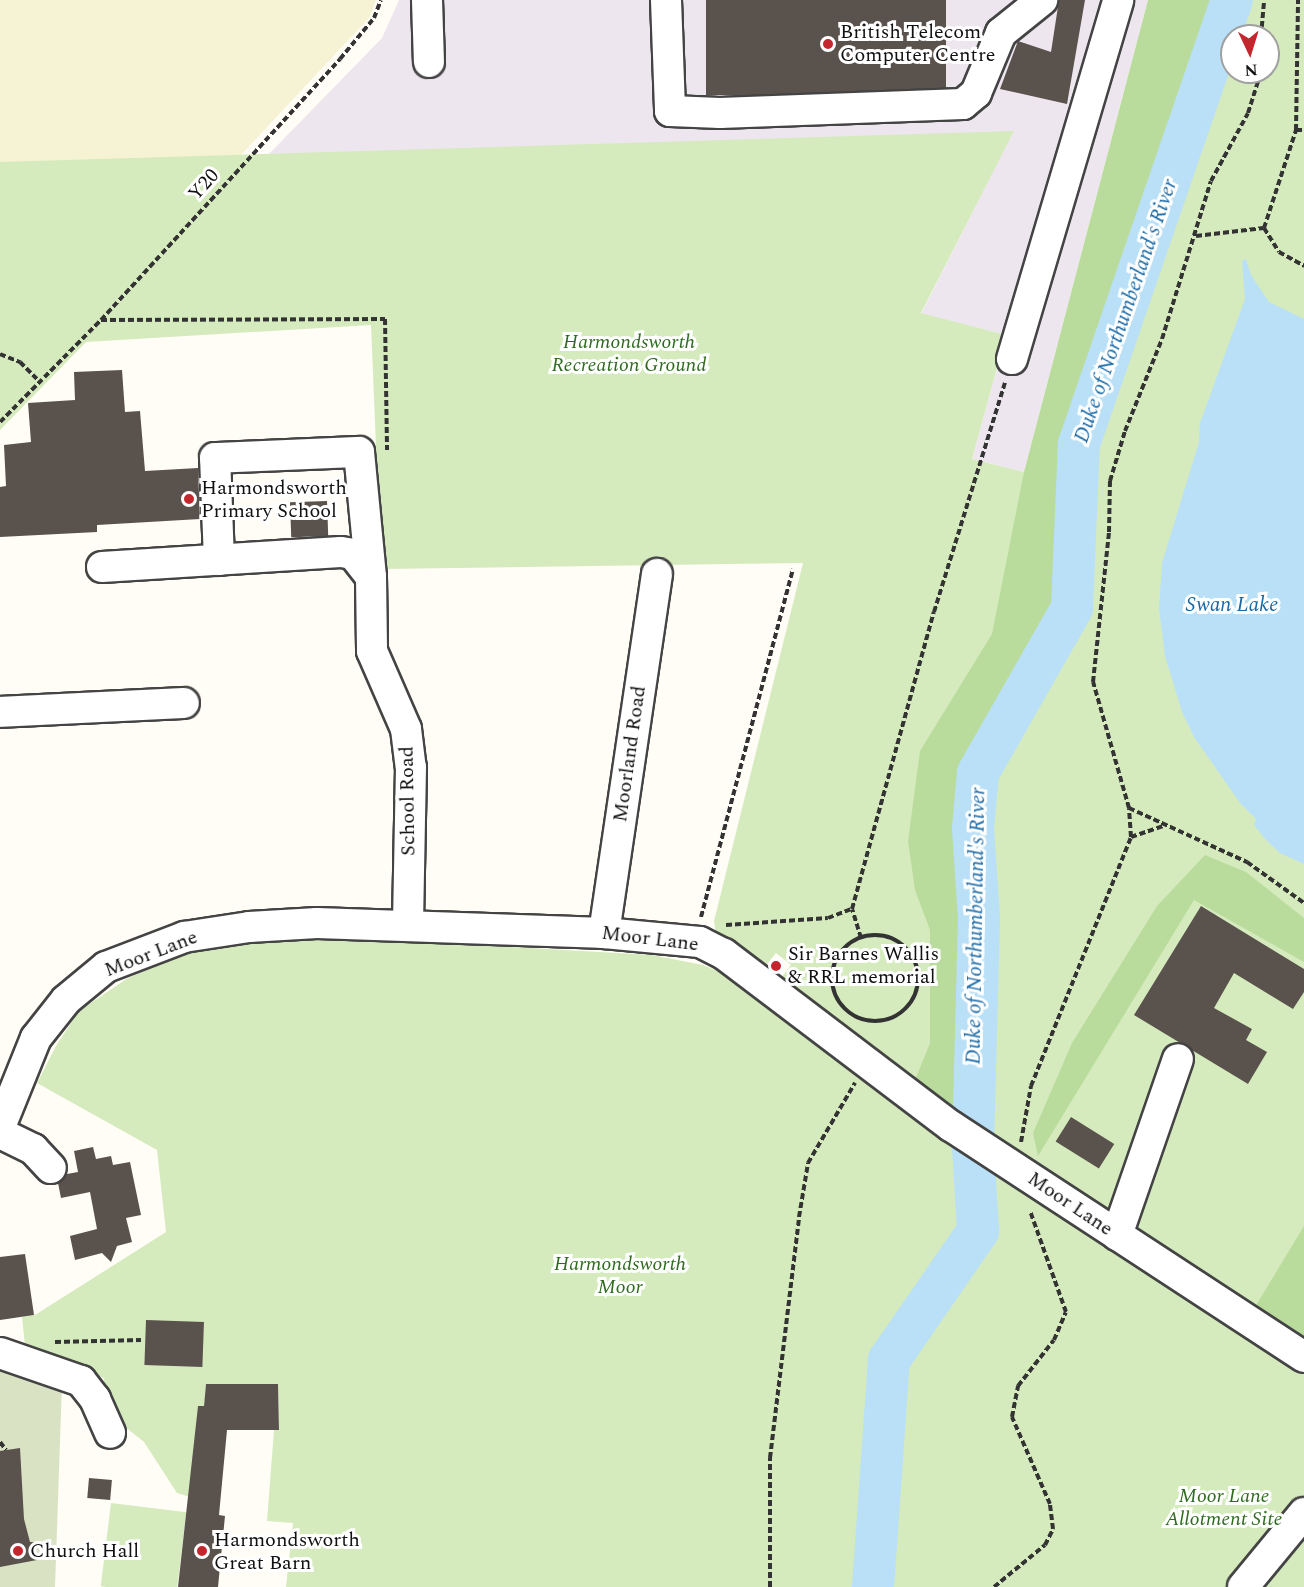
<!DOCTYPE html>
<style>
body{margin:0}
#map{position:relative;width:1304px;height:1587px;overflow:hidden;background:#fffdf5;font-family:Spectral,serif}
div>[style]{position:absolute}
.industrial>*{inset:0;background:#eee6ef}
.farmland>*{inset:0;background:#f6f3d4}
.green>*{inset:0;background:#d5ebbd;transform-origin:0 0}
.forest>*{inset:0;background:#b9dc9c}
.cemetery>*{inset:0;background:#d9e3c4}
.water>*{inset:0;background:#b9e0f7}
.river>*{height:42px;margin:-21px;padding:0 21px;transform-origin:21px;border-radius:21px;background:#b9e0f7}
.building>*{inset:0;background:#5a524d;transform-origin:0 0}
.path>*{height:4px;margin-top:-2px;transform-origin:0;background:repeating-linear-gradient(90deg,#333 0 6px,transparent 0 9px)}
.path>.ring{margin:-2px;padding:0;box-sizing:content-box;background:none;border:4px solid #333;border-radius:50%}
.roads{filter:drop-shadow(2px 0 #444) drop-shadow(-2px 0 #444) drop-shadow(0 2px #444) drop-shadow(0 -2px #444)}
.minor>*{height:30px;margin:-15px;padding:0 15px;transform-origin:15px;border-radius:15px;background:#fff}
.dots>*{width:16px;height:16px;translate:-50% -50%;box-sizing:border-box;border:3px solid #fff;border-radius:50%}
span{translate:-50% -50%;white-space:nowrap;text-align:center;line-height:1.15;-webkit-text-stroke:6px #fff;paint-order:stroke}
.poi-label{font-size:20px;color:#111}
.left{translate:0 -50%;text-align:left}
.street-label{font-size:20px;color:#111}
.park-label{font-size:20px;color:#2f6b1f;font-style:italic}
.water-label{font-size:21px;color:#1768a6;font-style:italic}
.north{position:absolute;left:1220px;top:24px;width:60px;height:60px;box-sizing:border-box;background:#fff;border:2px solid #a0a0a0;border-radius:50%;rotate:176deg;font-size:16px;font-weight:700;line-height:24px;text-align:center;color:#111}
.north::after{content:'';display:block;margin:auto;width:21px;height:27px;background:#c4262e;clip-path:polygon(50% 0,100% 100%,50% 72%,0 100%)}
</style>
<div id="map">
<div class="industrial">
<div style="clip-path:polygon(399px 0,1148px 0,1024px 472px,972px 459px,1006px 335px,921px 314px,1013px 132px,268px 155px,382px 38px)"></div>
</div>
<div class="farmland">
<div style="clip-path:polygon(0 0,376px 0,369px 18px,240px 156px,0 163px)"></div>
</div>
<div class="green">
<div style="clip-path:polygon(evenodd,1232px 0,1304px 0,1304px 1587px,286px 1587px,293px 1523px,267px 1521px,274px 1430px,279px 1430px,278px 1384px,206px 1384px,204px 1406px,198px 1407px,190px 1497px,177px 1493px,144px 1442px,119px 1422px,105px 1397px,104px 1378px,41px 1356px,26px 1355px,22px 1317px,35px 1315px,166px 1232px,157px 1150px,37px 1083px,56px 1046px,79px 1011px,128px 978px,186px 953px,280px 934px,652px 955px,703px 965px,742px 981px,973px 1146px,979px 919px,973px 828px,978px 773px,1072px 608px,1079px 444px,1232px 0,1232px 36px,1268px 36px,1268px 72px,1232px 72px,1232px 36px)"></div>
<div style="clip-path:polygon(1014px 131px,921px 313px,1006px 335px,972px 459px,1068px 483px,1059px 603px,966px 768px,962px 811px,963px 1124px,778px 982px,791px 965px,776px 953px,763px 969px,716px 935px,714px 921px,803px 563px,381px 569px,371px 325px,86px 342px,0 430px,0 162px)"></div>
<div style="left:111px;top:1503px;width:76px;height:84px;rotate:7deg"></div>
</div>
<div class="forest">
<div style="clip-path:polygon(1148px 0,1224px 0,1073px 442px,1059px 603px,966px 768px,962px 811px,963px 1124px,913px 1085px,930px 1043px,930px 930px,915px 890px,908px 841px,920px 751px,992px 634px,1024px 472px)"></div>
<div style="clip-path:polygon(1205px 855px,1246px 872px,1304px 918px,1304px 962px,1194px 900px,1038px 1156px,1033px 1133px,1072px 1043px,1157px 906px)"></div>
<div style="clip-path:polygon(1304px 1226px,1304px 1339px,1255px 1307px)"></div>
</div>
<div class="cemetery">
<div style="clip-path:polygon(0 1366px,62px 1384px,55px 1587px,0 1587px)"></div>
</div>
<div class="water">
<div style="clip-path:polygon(1246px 259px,1251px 275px,1269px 302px,1304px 319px,1304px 864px,1280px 853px,1266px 840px,1254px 825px,1256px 819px,1240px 803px,1194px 737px,1182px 712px,1165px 656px,1159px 608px,1162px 563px,1199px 442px,1200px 423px,1245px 299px,1242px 261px)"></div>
</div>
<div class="river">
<div style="left:873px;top:1587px;width:228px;rotate:-86deg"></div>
<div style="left:889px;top:1360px;width:157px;rotate:-55.4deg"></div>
<div style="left:978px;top:1231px;width:84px;rotate:-93.4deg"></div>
<div style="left:973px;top:1147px;width:228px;rotate:-88.5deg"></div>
<div style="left:979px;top:919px;width:91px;rotate:-93.8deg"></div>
<div style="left:973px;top:828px;width:55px;rotate:-84.8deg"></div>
<div style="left:978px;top:773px;width:190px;rotate:-60.3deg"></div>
<div style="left:1072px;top:608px;width:164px;rotate:-87.6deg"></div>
<div style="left:1079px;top:444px;width:470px;rotate:-71deg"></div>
</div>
<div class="building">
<div style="left:706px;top:0;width:240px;height:95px"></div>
<div style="clip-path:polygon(1059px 0,1085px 0,1067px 104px,1000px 89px,1018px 41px,1051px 52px)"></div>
<div style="clip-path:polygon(122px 370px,125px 412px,140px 411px,145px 471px,198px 468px,200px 519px,97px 525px,97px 532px,0 537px,0 487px,6px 486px,4px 445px,31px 442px,28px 403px,75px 400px,74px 372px)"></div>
<div style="left:327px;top:501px;width:35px;height:37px;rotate:88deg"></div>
<div style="clip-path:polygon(1201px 906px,1304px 969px,1304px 992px,1293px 1009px,1234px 973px,1214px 1008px,1252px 1029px,1246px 1040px,1267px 1052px,1248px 1084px,1134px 1015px)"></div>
<div style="left:1071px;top:1117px;width:51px;height:29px;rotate:32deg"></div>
<div style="clip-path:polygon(93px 1147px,96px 1159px,111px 1156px,113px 1165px,130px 1162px,141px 1215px,126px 1218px,132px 1242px,117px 1246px,111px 1262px,102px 1253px,75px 1260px,70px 1236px,97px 1229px,90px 1192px,61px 1198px,58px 1183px,67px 1174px,78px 1172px,74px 1151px)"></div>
<div style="clip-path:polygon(25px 1254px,34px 1315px,0 1320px,0 1257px)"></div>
<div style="left:146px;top:1320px;width:58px;height:45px;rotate:2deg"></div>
<div style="clip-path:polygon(206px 1384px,278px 1384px,279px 1430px,227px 1430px,219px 1515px,225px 1516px,218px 1587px,178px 1587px,198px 1406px,204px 1406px)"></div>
<div style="clip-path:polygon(20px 1448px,24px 1519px,30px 1542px,35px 1542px,37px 1560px,0 1567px,0 1451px)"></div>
<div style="left:89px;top:1478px;width:23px;height:20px;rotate:5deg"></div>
</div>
<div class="path">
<div style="left:1261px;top:36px;width:36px;rotate:-85deg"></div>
<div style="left:1296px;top:130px;width:130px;rotate:-89.1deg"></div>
<div style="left:1264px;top:228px;width:103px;rotate:-71.9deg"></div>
<div style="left:1296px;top:130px;width:8px"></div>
<div style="left:1196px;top:236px;width:68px;rotate:-6.7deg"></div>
<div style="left:1264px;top:228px;width:28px;rotate:58deg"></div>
<div style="left:1279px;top:252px;width:29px;rotate:29deg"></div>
<div style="left:101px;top:320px;width:284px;rotate:-0.2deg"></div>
<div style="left:385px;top:319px;width:131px;rotate:89.1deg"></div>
<div style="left:0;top:354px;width:22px;rotate:22deg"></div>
<div style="left:20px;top:362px;width:28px;rotate:45deg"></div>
<div style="left:0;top:422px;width:144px;rotate:-45.3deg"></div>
<div style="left:101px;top:320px;width:354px;rotate:-47.5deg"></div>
<div style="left:340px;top:59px;width:53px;rotate:-50.3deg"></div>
<div style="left:374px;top:18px;width:19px;rotate:-69deg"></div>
<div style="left:1129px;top:808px;width:130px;rotate:24.6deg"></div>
<div style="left:1247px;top:862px;width:70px;rotate:35.7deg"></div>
<div style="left:1131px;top:837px;width:36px;rotate:-19deg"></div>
<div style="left:701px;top:917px;width:360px;rotate:-75.2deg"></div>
<div style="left:726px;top:925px;width:102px;rotate:-3.9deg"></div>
<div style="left:828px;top:918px;width:26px;rotate:-21deg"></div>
<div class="ring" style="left:832px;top:935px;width:82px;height:82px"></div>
<div style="left:861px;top:938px;width:30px;rotate:-107deg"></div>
<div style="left:852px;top:909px;width:308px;rotate:-74.6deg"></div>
<div style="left:934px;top:612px;width:240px;rotate:-72.8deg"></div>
<div style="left:1021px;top:1142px;width:57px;rotate:-79.9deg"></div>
<div style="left:1031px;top:1086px;width:268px;rotate:-68.1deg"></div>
<div style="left:1131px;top:837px;width:29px;rotate:-94deg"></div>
<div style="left:1129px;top:808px;width:131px;rotate:-105.9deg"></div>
<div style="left:1093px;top:682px;width:151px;rotate:-83.9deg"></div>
<div style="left:1109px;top:532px;width:51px;rotate:-88.9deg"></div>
<div style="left:1110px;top:481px;width:52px;rotate:-73.3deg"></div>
<div style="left:1125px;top:431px;width:99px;rotate:-68.1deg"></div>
<div style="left:1162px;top:339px;width:165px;rotate:-72.8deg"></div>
<div style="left:1211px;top:181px;width:77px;rotate:-61.4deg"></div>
<div style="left:1248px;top:113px;width:43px;rotate:-72.4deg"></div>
<div style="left:55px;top:1342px;width:86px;rotate:-1.3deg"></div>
<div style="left:0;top:1442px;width:10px;rotate:53deg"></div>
<div style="left:770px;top:1587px;width:129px;rotate:-90deg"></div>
<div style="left:770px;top:1458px;width:243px;rotate:-83.1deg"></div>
<div style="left:799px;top:1217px;width:55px;rotate:-80.5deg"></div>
<div style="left:808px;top:1163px;width:93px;rotate:-59.6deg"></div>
<div style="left:994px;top:1587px;width:66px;rotate:-39.5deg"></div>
<div style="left:1045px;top:1545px;width:18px;rotate:-63deg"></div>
<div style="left:1053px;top:1529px;width:25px;rotate:-97deg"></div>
<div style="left:1050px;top:1504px;width:95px;rotate:-113.6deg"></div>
<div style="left:1012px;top:1417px;width:32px;rotate:-79deg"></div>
<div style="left:1018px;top:1386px;width:58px;rotate:-52deg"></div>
<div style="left:1054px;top:1340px;width:30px;rotate:-67deg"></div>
<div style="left:1066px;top:1312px;width:107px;rotate:-109.6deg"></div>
</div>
<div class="roads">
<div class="minor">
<div style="left:427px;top:0;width:62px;rotate:88.2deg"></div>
<div style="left:666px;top:0;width:111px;rotate:87.9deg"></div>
<div style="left:670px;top:111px;width:50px;rotate:2.3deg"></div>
<div style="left:720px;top:113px;width:243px;rotate:-2.1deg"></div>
<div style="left:963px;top:104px;width:17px;rotate:-40deg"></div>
<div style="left:976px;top:93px;width:65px;rotate:-67.4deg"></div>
<div style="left:1001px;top:33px;width:53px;rotate:-38.8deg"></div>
<div style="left:1012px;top:359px;width:374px;rotate:-73.5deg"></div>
<div style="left:219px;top:560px;width:102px;rotate:-92.2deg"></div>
<div style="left:215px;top:458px;width:144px;rotate:-2.4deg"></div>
<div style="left:359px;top:452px;width:126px;rotate:84.5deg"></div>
<div style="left:371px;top:577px;width:74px;rotate:89.2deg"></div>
<div style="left:372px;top:651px;width:85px;rotate:66.4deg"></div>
<div style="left:406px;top:729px;width:38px;rotate:83deg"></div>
<div style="left:411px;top:767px;width:157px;rotate:91.1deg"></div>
<div style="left:102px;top:567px;width:239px;rotate:-3.6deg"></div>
<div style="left:341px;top:552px;width:12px;rotate:9deg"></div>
<div style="left:353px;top:554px;width:29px;rotate:52deg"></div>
<div style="left:0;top:712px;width:184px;rotate:-2.8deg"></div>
<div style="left:604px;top:933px;width:363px;rotate:-81.6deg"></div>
<div style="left:0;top:1127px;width:96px;rotate:-68deg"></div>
<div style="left:36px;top:1038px;width:48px;rotate:-51.7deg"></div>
<div style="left:66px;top:1000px;width:52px;rotate:-39.5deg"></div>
<div style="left:106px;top:967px;width:84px;rotate:-21deg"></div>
<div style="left:184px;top:937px;width:66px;rotate:-8.7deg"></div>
<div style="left:249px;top:927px;width:68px;rotate:-3.4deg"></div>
<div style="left:317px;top:923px;width:287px;rotate:2deg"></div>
<div style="left:604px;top:933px;width:96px;rotate:5.4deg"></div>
<div style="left:700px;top:942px;width:27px;rotate:27deg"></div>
<div style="left:724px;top:954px;width:285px;rotate:37.2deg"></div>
<div style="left:951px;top:1126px;width:422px;rotate:33.2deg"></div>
<div style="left:0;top:1133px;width:37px;rotate:26deg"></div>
<div style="left:33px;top:1149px;width:26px;rotate:47deg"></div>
<div style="left:1117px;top:1235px;width:186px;rotate:-70.9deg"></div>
<div style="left:0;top:1353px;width:86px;rotate:19.1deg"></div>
<div style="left:81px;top:1381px;width:23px;rotate:52deg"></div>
<div style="left:95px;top:1399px;width:37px;rotate:66deg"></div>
<div style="left:1243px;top:1587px;width:96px;rotate:-50.5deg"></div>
</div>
</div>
<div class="dots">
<div style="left:828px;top:44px;background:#c4262e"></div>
<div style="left:189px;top:499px;background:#c4262e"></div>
<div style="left:776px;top:966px;background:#c4262e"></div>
<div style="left:18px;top:1551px;background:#c4262e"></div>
<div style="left:202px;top:1551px;background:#c4262e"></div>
</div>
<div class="poi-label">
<span class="left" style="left:840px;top:44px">British Telecom<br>Computer Centre</span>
<span class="left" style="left:201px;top:500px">Harmondsworth<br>Primary School</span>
<span class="left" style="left:788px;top:966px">Sir Barnes Wallis<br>&amp; RRL memorial</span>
<span class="left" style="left:214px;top:1552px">Harmondsworth<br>Great Barn</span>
<span class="left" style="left:30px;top:1551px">Church Hall</span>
</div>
<div class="street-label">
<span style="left:204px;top:185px;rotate:-48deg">Y20</span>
<span style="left:630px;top:754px;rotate:-82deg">Moorland Road</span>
<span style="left:408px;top:801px;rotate:-91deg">School Road</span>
<span style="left:650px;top:939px;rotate:7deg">Moor Lane</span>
<span style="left:151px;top:954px;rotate:-21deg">Moor Lane</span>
<span style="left:1070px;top:1204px;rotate:34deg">Moor Lane</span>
</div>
<div class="park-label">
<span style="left:629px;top:354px">Harmondsworth<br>Recreation Ground</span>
<span style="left:620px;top:1276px">Harmondsworth<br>Moor</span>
<span style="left:1224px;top:1508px">Moor Lane<br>Allotment Site</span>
</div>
<div class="water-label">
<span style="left:1126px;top:311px;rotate:-71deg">Duke of Northumberland's River</span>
<span style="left:1232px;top:605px">Swan Lake</span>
<span style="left:976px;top:926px;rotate:-89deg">Duke of Northumberland's River</span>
</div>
<div class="north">N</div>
</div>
